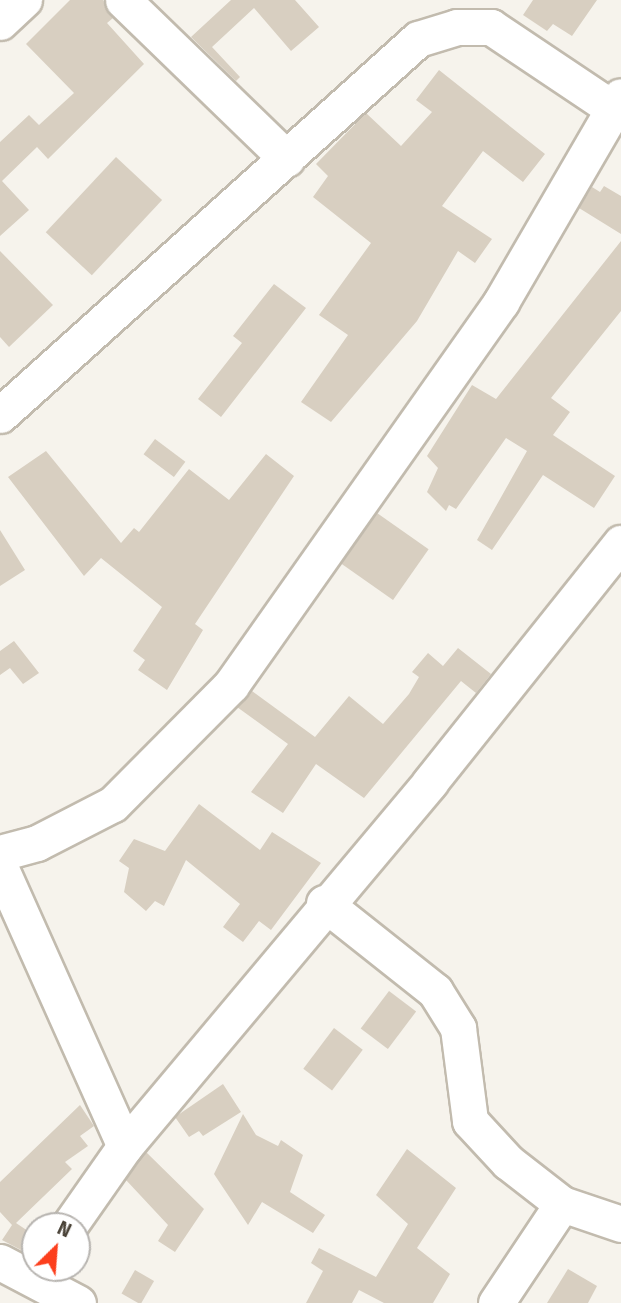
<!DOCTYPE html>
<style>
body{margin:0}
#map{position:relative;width:621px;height:1303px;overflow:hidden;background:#f6f3ec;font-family:"Fira Sans",sans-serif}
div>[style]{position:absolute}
.building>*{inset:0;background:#d8cfc1;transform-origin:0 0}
.roads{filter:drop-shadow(2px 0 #c2bbae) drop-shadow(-2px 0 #c2bbae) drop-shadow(0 2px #c2bbae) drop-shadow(0 -2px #c2bbae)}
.minor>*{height:35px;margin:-17.5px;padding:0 17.5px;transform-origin:17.5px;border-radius:17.5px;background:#fff}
span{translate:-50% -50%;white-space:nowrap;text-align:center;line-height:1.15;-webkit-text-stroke:5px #fff;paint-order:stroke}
.north{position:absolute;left:21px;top:1212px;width:70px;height:70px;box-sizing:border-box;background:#fff;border:2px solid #b7b4b0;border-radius:50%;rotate:25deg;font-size:19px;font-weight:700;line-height:28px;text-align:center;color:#4b4439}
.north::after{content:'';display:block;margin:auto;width:24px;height:32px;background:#fc3f1d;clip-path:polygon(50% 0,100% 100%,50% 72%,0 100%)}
</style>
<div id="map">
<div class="building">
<div style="clip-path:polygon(70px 0,103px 0,113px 18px,107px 23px,144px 64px,48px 159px,37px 147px,2px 181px,29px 210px,0 236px,0 142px,29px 115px,39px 125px,74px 93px,26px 44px)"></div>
<div style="clip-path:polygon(231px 0,295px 0,319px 27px,291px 51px,254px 8px,212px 47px,240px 77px,236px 81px,191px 37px)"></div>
<div style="clip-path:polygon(533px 0,597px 0,572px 36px,553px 24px,547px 31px,523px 15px)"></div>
<div style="clip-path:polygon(439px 70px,545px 154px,523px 182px,483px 151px,442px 206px,492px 239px,475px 263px,458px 251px,417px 321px,331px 422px,301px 402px,348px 335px,319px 315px,371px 243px,313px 197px,328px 176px,316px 164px,366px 113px,401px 146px,432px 112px,416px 100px)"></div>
<div style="left:116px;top:157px;width:63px;height:103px;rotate:43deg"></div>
<div style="clip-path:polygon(604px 186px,621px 196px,621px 234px,579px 208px,592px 187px,600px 192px)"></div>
<div style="clip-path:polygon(621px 241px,621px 311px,551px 398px,570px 412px,553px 435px,615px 476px,594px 508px,543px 475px,492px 550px,477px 540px,527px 451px,506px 438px,456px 509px,449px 505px,446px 511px,427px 492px,438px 468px,427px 456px,472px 385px,496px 399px)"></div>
<div style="clip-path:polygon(0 251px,53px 305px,9px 347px,0 337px)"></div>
<div style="clip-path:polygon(274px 284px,306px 308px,221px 417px,198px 399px,242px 343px,233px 336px)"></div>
<div style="left:155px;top:439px;width:38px;height:19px;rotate:37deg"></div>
<div style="clip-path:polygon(46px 451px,121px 543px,134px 528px,139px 532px,189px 469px,229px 500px,266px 454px,294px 476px,195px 624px,203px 630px,167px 690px,138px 670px,145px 660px,133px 651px,162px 607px,101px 558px,84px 576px,8px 477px)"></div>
<div style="left:377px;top:513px;width:63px;height:62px;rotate:35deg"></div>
<div style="clip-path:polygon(0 530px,25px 570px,0 586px)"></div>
<div style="clip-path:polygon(14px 641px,39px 673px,23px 684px,10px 668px,0 675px,0 651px)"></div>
<div style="clip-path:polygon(458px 648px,491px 674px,476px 693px,461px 681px,364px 798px,316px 764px,283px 813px,251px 792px,288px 744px,237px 707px,252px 691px,315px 737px,349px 696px,383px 724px,409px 694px,419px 677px,412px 672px,428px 653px,443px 666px)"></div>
<div style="clip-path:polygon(199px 804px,260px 850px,272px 832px,321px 863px,271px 930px,259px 921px,243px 942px,223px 927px,240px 904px,186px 860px,164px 906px,155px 901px,146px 911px,124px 892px,129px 868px,119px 861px,134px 839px,165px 851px)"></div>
<div style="left:389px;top:991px;width:34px;height:47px;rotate:37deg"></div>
<div style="left:334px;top:1028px;width:36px;height:51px;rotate:37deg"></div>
<div style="clip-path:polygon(223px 1084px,241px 1112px,203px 1136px,199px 1131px,189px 1137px,175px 1117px)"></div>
<div style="clip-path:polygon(80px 1105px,94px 1126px,80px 1136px,88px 1146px,65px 1162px,72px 1169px,16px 1223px,34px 1235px,23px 1251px,2px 1240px,12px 1225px,0 1212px,0 1182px)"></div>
<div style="clip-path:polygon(243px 1114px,256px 1135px,278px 1146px,281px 1140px,303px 1155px,290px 1192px,325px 1215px,313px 1233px,262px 1202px,248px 1225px,214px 1174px)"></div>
<div style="clip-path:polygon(407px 1149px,456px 1188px,417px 1248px,450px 1274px,433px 1303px,384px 1303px,359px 1290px,352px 1303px,306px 1303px,323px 1271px,311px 1263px,319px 1248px,376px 1277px,408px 1224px,376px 1195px)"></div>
<div style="clip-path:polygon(146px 1152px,204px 1209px,175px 1252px,158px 1241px,168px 1225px,126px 1180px)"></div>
<div style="clip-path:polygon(568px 1269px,597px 1286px,588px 1303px,547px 1303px)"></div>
<div style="left:135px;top:1270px;width:22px;height:27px;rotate:30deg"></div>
</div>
<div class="roads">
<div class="minor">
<div style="left:123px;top:0;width:228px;rotate:44.1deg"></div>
<div style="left:0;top:22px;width:33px;rotate:-43deg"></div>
<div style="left:0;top:415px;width:562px;rotate:-41.97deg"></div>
<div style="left:418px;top:39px;width:41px;rotate:-17.1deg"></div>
<div style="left:457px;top:27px;width:34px"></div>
<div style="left:491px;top:27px;width:146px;rotate:33.8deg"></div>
<div style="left:0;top:853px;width:38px;rotate:-15deg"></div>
<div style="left:37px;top:843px;width:85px;rotate:-27.2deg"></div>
<div style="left:113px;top:804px;width:168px;rotate:-45.2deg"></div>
<div style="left:231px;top:685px;width:469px;rotate:-54.8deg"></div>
<div style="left:501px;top:302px;width:238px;rotate:-59.8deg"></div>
<div style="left:0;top:867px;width:306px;rotate:65.9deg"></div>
<div style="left:324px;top:903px;width:142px;rotate:38.4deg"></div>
<div style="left:435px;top:991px;width:44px;rotate:58.1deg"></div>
<div style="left:458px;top:1028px;width:94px;rotate:82.6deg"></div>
<div style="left:470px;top:1121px;width:56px;rotate:47.2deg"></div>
<div style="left:508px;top:1162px;width:68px;rotate:37.9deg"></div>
<div style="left:562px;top:1204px;width:62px;rotate:18.7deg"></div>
<div style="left:69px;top:1226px;width:98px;rotate:-55deg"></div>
<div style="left:125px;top:1146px;width:475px;rotate:-50deg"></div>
<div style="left:430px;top:782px;width:306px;rotate:-51.4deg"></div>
<div style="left:0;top:1262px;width:88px;rotate:27.7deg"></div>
<div style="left:496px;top:1303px;width:119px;rotate:-56.3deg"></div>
</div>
</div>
<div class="north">N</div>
</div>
